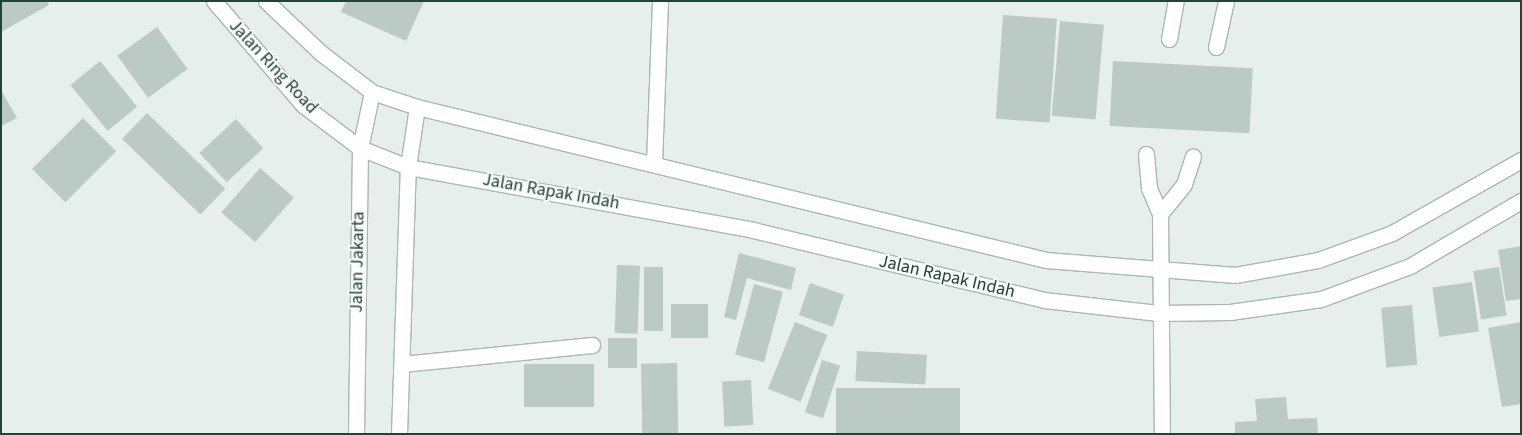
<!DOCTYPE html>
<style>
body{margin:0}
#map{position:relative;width:1522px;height:435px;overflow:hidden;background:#e6efeb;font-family:"Source Sans 3",sans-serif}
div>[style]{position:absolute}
.building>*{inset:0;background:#bbcac4;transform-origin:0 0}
.roads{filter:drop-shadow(1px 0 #a8b8b2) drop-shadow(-1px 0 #a8b8b2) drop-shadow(0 1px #a8b8b2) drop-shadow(0 -1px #a8b8b2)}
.service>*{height:15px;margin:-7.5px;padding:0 7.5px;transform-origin:7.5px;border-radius:7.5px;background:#fff}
.minor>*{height:15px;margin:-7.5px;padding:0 7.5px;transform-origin:7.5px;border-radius:7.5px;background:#fff}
.secondary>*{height:15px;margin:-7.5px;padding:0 7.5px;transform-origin:7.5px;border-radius:7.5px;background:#fff}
span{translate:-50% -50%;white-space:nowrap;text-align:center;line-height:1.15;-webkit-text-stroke:4px #f7fbf9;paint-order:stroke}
.street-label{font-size:18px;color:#24423a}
.frame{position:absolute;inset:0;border:2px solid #24423a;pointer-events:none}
</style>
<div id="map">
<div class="building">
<div style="clip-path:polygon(1px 1px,47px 1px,49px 5px,1px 32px)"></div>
<div style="clip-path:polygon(346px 1px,424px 1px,406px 41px,341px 12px)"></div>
<div style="left:1003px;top:15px;width:54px;height:104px;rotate:4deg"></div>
<div style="left:1060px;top:21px;width:44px;height:95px;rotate:5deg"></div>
<div style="left:157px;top:27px;width:52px;height:49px;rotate:54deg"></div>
<div style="left:100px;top:61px;width:59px;height:38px;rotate:51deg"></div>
<div style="left:1113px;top:61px;width:140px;height:65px;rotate:3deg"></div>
<div style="clip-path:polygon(1px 90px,17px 118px,1px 126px)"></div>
<div style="left:147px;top:113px;width:109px;height:36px;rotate:44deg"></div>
<div style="left:83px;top:118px;width:47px;height:72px;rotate:45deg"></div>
<div style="left:236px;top:119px;width:40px;height:50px;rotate:47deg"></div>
<div style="left:260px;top:168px;width:45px;height:59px;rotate:41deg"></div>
<div style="clip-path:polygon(1521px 246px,1521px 299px,1506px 301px,1498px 250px)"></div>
<div style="clip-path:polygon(739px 253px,796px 268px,791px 290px,747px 278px,736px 320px,724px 317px)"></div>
<div style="left:617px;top:265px;width:23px;height:68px;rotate:2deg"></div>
<div style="left:644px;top:267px;width:19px;height:64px"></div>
<div style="left:1499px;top:267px;width:49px;height:26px;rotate:81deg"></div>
<div style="left:1472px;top:282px;width:50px;height:40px;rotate:82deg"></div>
<div style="left:810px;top:283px;width:36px;height:34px;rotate:19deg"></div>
<div style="left:754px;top:284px;width:30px;height:73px;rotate:15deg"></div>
<div style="left:671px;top:304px;width:37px;height:34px"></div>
<div style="left:1412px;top:305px;width:60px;height:31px;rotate:85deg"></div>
<div style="left:795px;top:322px;width:35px;height:72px;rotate:22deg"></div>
<div style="clip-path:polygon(1521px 322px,1521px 404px,1502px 407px,1488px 328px)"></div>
<div style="left:608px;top:338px;width:29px;height:30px"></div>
<div style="left:857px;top:351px;width:70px;height:30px;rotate:3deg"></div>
<div style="left:822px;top:360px;width:19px;height:55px;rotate:18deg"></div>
<div style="left:677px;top:363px;width:71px;height:36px;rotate:89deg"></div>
<div style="left:524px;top:364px;width:70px;height:43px"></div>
<div style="left:751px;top:380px;width:45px;height:29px;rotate:87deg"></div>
<div style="left:836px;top:388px;width:124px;height:46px"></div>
<div style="clip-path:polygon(1286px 397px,1288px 419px,1317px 418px,1318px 434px,1235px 434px,1235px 422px,1257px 421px,1255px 399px)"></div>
</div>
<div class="roads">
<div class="service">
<div style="left:1169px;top:39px;width:39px;rotate:-80deg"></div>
<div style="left:1216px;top:47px;width:47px;rotate:-77.7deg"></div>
<div style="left:1146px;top:154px;width:34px;rotate:85deg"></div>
<div style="left:1149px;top:188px;width:28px;rotate:67deg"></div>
<div style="left:1160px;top:214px;width:220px;rotate:89.5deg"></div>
<div style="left:1160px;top:214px;width:38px;rotate:-51deg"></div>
<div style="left:1184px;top:184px;width:29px;rotate:-72deg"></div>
</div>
<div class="minor">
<div style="left:654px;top:164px;width:163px;rotate:-87.9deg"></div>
<div style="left:402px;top:364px;width:191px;rotate:-5.7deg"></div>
</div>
<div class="secondary">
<div style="left:214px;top:1px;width:137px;rotate:49.4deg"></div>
<div style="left:303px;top:105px;width:71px;rotate:37deg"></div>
<div style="left:360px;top:148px;width:52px;rotate:21.6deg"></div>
<div style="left:408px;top:167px;width:351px;rotate:10.3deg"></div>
<div style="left:753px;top:230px;width:299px;rotate:13.5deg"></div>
<div style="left:1044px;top:300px;width:115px;rotate:6.5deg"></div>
<div style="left:1158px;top:313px;width:72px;rotate:-0.8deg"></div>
<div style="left:1230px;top:312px;width:92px;rotate:-8.1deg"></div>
<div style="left:1321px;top:299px;width:95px;rotate:-20.3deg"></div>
<div style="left:1410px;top:266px;width:129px;rotate:-30.4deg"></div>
<div style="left:266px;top:1px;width:76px;rotate:43.4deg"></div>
<div style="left:321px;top:53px;width:64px;rotate:37.4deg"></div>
<div style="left:372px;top:92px;width:47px;rotate:18.4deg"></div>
<div style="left:417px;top:107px;width:647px;rotate:13.67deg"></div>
<div style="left:1046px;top:260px;width:190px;rotate:4.5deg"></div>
<div style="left:1235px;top:275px;width:84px;rotate:-10.2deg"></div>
<div style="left:1318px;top:260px;width:79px;rotate:-20deg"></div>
<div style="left:1392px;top:233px;width:148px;rotate:-29.5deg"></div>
<div style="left:356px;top:434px;width:286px;rotate:-89.2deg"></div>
<div style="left:360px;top:148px;width:57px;rotate:-77.9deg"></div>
<div style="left:399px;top:434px;width:267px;rotate:-88.1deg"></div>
<div style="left:408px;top:167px;width:61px;rotate:-81.5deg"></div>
</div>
</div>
<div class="street-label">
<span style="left:273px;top:67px;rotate:47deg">Jalan Ring Road</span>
<span style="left:551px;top:192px;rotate:10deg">Jalan Rapak Indah</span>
<span style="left:358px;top:262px;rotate:-89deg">Jalan Jakarta</span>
<span style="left:947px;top:277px;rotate:13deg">Jalan Rapak Indah</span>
</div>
<div class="frame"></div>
</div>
